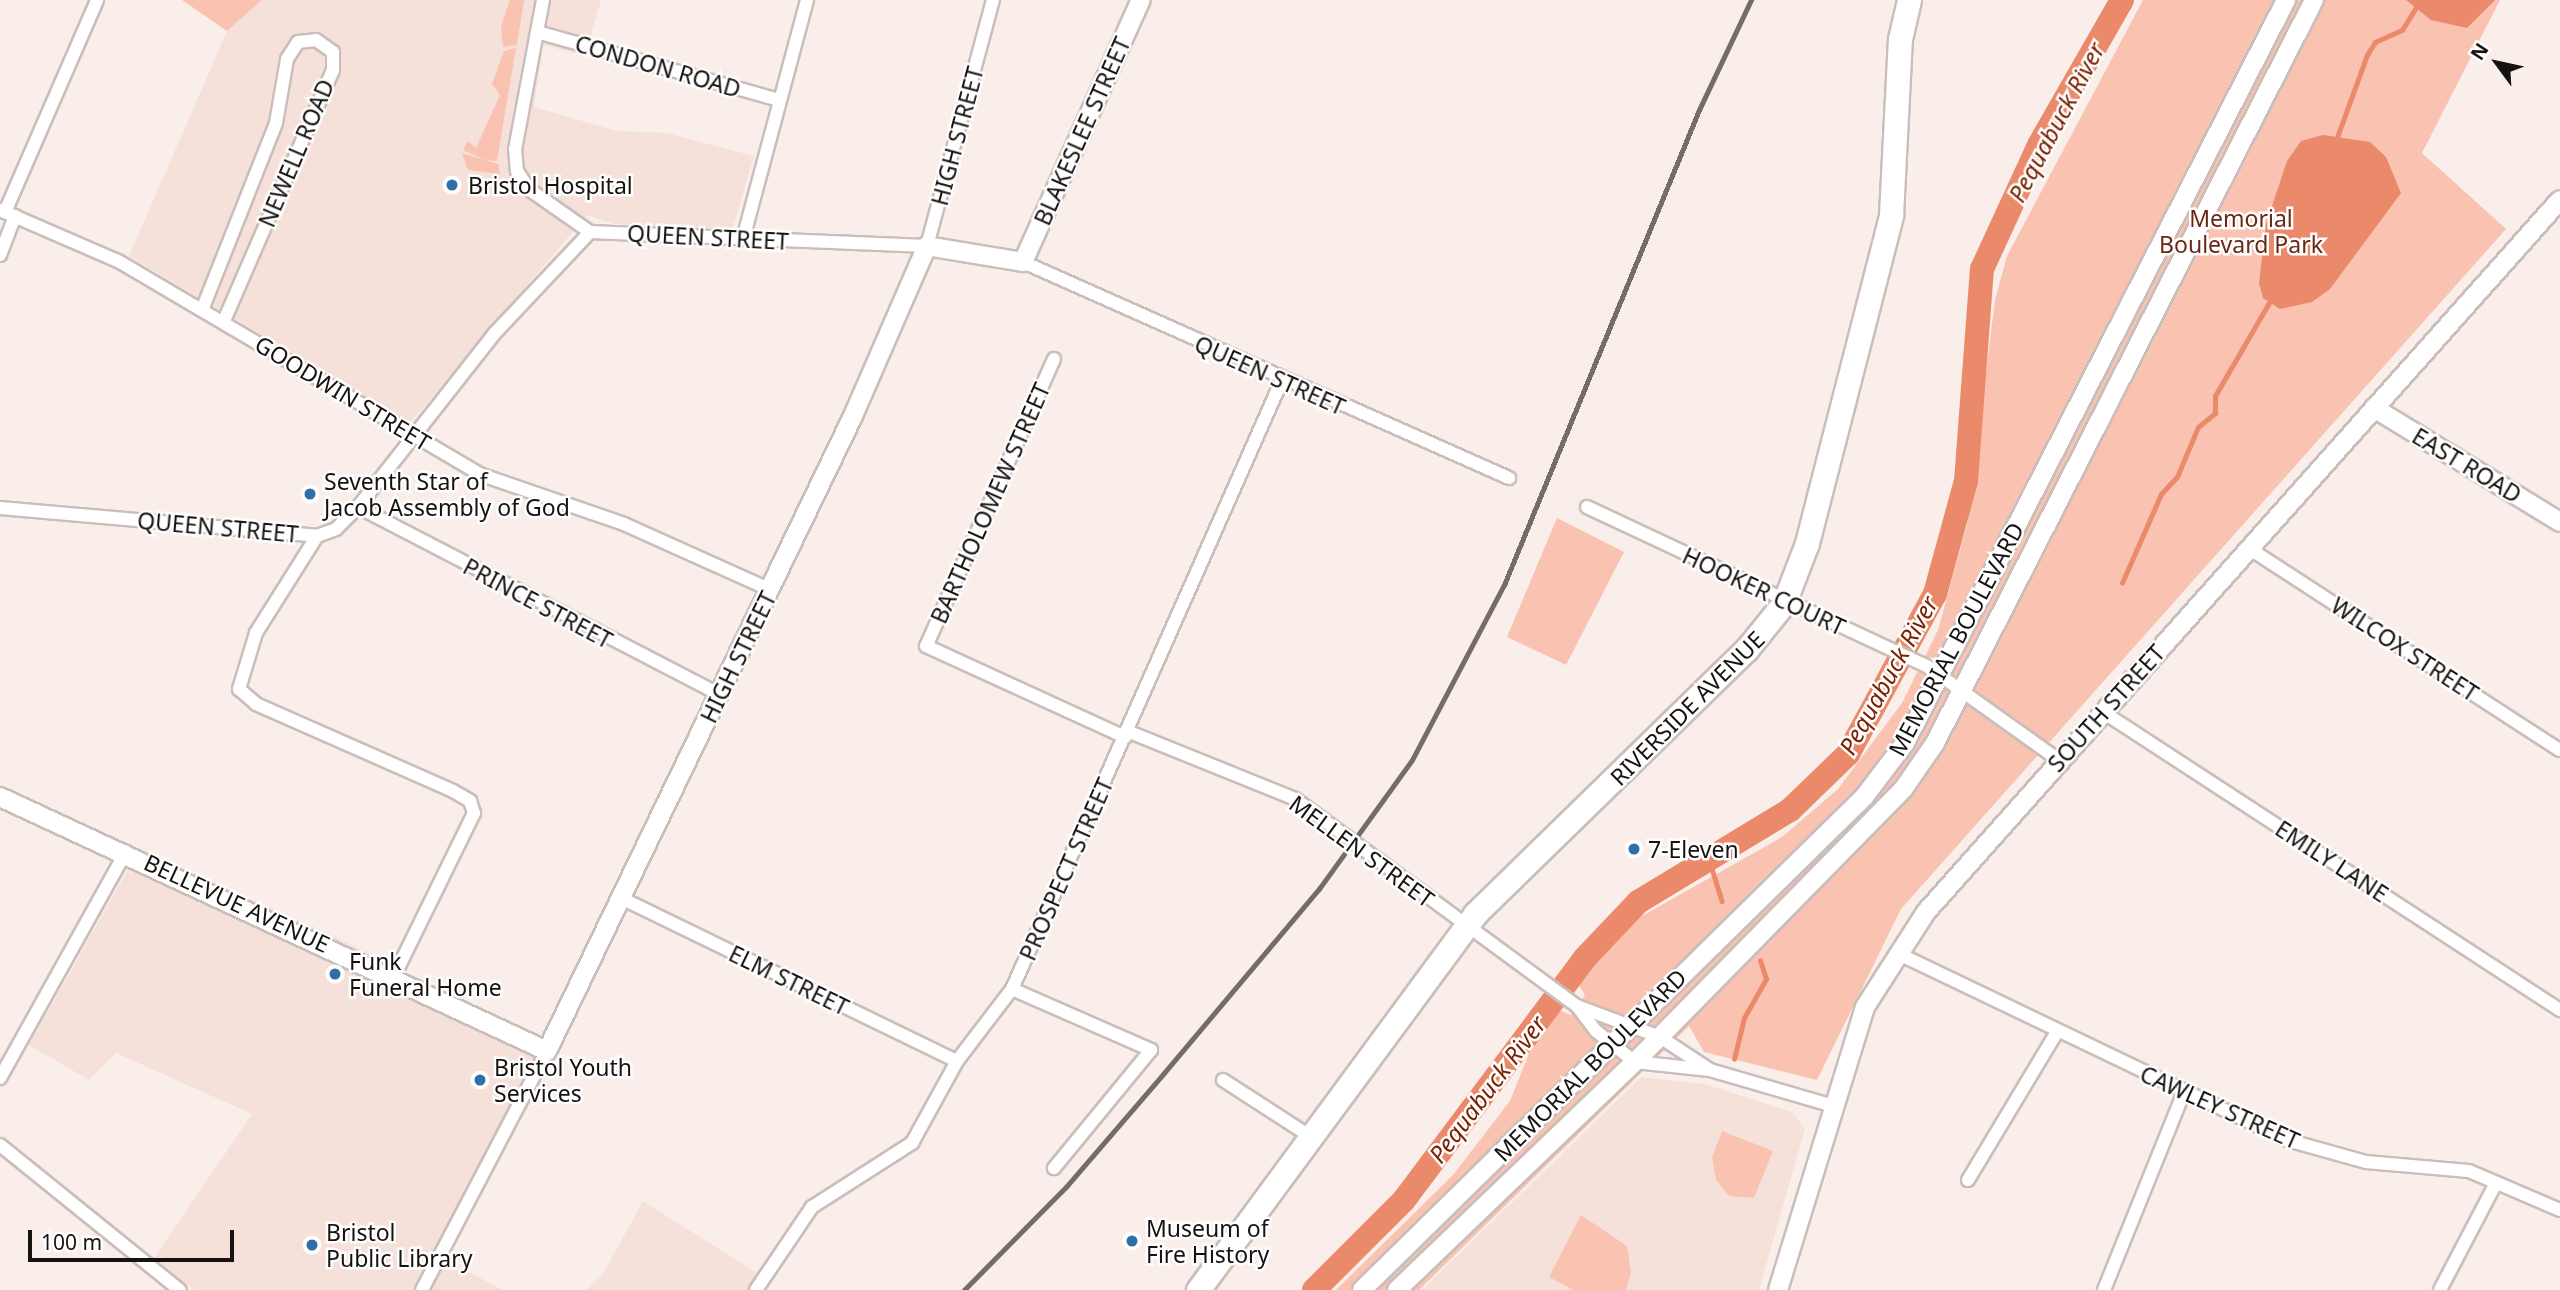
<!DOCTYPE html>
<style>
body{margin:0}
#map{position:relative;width:2560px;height:1290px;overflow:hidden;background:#faeeea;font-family:"Noto Sans",sans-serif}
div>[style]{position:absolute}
.built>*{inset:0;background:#f5e1da}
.green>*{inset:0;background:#fac2b1}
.water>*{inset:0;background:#eb896b}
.stream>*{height:4.5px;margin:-2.25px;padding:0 2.25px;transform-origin:2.25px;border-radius:2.25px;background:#eb896b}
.river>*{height:24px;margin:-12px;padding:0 12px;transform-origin:12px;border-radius:12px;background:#eb896b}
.roads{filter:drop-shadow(2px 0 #cabeba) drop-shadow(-2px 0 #cabeba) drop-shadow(0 2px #cabeba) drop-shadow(0 -2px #cabeba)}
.street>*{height:12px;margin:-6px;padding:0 6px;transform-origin:6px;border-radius:6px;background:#fff}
.secondary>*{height:18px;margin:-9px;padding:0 9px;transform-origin:9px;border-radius:9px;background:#fff}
.highway>*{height:23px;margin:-11.5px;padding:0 11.5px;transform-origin:11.5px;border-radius:11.5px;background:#fff}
.rail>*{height:4.5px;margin:-2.25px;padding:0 2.25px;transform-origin:2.25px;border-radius:2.25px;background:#746c69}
.dots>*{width:19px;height:19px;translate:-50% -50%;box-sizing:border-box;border:4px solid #fefefe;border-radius:50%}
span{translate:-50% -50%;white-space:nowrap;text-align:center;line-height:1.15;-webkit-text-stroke:5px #fefefe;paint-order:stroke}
.street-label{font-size:23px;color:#161210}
.poi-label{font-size:23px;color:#161210}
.left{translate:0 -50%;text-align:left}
.park-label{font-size:23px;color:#672915}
.water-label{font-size:24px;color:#792302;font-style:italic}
.north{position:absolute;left:2462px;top:28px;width:70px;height:70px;-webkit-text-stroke:5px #fefefe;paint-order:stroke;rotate:303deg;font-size:19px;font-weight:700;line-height:28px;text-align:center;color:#161210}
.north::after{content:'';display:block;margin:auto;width:24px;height:32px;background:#161210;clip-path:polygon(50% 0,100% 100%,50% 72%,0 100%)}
.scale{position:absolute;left:28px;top:1230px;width:206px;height:32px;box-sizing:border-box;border:4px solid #161210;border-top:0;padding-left:9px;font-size:21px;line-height:24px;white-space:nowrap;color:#161210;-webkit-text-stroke:5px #fefefe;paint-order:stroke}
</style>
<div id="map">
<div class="built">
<div style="clip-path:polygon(262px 0,601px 0,585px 56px,543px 45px,534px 107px,617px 131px,667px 133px,754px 156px,732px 230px,614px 224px,587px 215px,410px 423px,129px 256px,227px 31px)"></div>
<div style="clip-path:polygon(139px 850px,334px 936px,558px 1048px,446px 1260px,503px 1290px,194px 1290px,154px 1258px,252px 1114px,116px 1053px,89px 1080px,29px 1045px)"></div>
<div style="clip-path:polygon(1641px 1077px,1705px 1084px,1792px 1112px,1805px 1129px,1759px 1290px,1422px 1290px)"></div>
<div style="clip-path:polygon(643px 1201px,771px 1282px,766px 1290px,586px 1290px,603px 1274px)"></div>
</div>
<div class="green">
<div style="clip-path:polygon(182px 0,262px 0,227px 31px)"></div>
<div style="clip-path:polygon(510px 0,524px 0,517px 45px,503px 47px,501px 26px)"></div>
<div style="clip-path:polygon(2143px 0,2500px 0,2422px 153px,2506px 229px,1901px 909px,1817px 1080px,1704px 1052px,1689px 1026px,1419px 1290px,1336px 1290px,1453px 1175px,1510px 1101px,1536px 1036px,1557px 1009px,1571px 1015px,1585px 995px,1578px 984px,1626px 925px,1782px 837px,1838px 789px,1902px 703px,1938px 630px,1967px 525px,1995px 300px,2007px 256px)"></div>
<div style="clip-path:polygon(516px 48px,497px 161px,485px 160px,463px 150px,468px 141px,476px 148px,500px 95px,492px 84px,504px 51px)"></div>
<div style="clip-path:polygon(462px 153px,498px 164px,500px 174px,468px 170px)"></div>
<div style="clip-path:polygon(1557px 518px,1624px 552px,1566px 665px,1507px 637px)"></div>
<div style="clip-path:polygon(1722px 1131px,1773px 1151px,1754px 1198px,1729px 1196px,1716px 1180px,1712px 1157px)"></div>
<div style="clip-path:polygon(1581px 1215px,1627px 1246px,1631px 1272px,1626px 1290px,1574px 1290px,1549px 1277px)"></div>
</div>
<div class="water">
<div style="clip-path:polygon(2406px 0,2495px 0,2467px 28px,2431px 20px)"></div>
<div style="clip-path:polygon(2323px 135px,2370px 142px,2386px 157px,2401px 193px,2330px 289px,2312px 302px,2280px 309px,2263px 298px,2259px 283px,2266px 224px,2287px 161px,2301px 141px)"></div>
</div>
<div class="stream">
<div style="left:2336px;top:140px;width:90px;rotate:-70deg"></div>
<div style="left:2367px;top:55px;width:15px;rotate:-58deg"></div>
<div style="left:2375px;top:42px;width:30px;rotate:-24deg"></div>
<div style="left:2402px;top:30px;width:36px;rotate:-58deg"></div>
<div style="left:2122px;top:583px;width:97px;rotate:-66.3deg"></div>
<div style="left:2161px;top:494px;width:23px;rotate:-47deg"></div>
<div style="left:2177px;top:477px;width:54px;rotate:-67.2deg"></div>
<div style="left:2198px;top:427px;width:22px;rotate:-39deg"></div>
<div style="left:2215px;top:413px;width:17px;rotate:-90deg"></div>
<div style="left:2215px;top:396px;width:110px;rotate:-59.9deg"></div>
<div style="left:1709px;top:859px;width:44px;rotate:72.8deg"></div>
<div style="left:1734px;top:1059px;width:42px;rotate:-76.3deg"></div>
<div style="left:1744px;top:1018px;width:45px;rotate:-60.6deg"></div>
<div style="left:1766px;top:979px;width:19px;rotate:-108deg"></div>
</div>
<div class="river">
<div style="left:1314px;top:1290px;width:127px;rotate:-45deg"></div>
<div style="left:1404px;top:1200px;width:301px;rotate:-53.2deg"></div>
<div style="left:1584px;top:959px;width:79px;rotate:-46.5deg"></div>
<div style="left:1638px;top:902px;width:178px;rotate:-31.2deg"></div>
<div style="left:1790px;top:810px;width:81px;rotate:-44deg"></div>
<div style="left:1848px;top:754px;width:182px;rotate:-61.5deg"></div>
<div style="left:1935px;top:594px;width:117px;rotate:-74.7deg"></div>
<div style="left:1966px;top:481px;width:213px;rotate:-85.7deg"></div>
<div style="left:1982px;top:269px;width:136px;rotate:-65.3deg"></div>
<div style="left:2039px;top:145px;width:167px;rotate:-60.2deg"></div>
</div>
<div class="roads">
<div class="street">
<div style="left:543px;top:0;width:152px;rotate:100.6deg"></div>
<div style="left:515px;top:149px;width:22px;rotate:85deg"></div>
<div style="left:517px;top:171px;width:23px;rotate:56deg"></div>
<div style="left:530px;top:190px;width:73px;rotate:35deg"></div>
<div style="left:537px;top:32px;width:251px;rotate:15.7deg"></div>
<div style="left:0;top:210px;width:129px;rotate:23.4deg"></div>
<div style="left:118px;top:261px;width:419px;rotate:30.5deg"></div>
<div style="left:479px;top:474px;width:153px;rotate:19deg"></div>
<div style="left:624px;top:524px;width:161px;rotate:24.2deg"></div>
<div style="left:5px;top:212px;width:231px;rotate:-66.5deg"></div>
<div style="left:743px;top:239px;width:247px;rotate:-75deg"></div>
<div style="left:0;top:255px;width:42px;rotate:-69deg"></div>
<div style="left:1023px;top:262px;width:532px;rotate:23.96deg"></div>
<div style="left:202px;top:310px;width:201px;rotate:-68.4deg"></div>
<div style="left:276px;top:123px;width:65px;rotate:-80.2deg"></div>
<div style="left:287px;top:59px;width:20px;rotate:-57deg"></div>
<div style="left:298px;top:42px;width:18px;rotate:-6deg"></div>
<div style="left:316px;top:40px;width:21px;rotate:35deg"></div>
<div style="left:333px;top:52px;width:18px;rotate:90deg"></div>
<div style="left:333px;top:70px;width:274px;rotate:113.5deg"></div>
<div style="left:1054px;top:359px;width:314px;rotate:114deg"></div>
<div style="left:926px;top:646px;width:219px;rotate:24.6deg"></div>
<div style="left:358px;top:507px;width:409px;rotate:27.4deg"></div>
<div style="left:1587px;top:507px;width:375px;rotate:25.1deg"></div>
<div style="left:1927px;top:666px;width:162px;rotate:35.5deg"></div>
<div style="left:0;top:508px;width:318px;rotate:5deg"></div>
<div style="left:317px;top:536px;width:20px;rotate:-20deg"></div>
<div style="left:336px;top:529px;width:31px;rotate:-45deg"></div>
<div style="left:358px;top:507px;width:220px;rotate:-51.8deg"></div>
<div style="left:494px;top:334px;width:140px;rotate:-46.7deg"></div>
<div style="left:590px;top:232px;width:337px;rotate:2.4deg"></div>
<div style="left:927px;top:246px;width:255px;rotate:-75deg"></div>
<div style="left:317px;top:536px;width:115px;rotate:122.2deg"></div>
<div style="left:256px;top:633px;width:59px;rotate:106.9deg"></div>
<div style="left:239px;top:689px;width:23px;rotate:41deg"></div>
<div style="left:256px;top:704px;width:215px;rotate:23.8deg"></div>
<div style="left:453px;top:791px;width:20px;rotate:30deg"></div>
<div style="left:470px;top:801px;width:13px;rotate:72deg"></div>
<div style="left:474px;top:813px;width:182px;rotate:116.1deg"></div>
<div style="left:2250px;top:549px;width:369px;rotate:33deg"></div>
<div style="left:2103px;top:712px;width:546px;rotate:33.11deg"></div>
<div style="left:1127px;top:731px;width:181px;rotate:22deg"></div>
<div style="left:1295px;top:799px;width:350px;rotate:36.3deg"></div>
<div style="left:1577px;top:1006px;width:31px;rotate:53deg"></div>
<div style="left:1596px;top:1031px;width:50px;rotate:38.5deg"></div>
<div style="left:1635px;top:1062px;width:75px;rotate:6.1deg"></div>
<div style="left:1710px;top:1070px;width:125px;rotate:16.3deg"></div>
<div style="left:621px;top:898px;width:373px;rotate:25.9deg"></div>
<div style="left:1897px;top:953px;width:433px;rotate:25.6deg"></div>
<div style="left:2287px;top:1140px;width:82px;rotate:15.6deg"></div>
<div style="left:2366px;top:1162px;width:103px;rotate:5deg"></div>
<div style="left:2469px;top:1171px;width:99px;rotate:23.2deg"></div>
<div style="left:1012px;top:989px;width:152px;rotate:23.7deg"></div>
<div style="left:1151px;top:1050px;width:153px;rotate:129.4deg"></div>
<div style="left:1577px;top:1006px;width:89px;rotate:20.5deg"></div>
<div style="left:1660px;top:1037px;width:60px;rotate:33.4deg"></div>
<div style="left:0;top:1078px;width:259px;rotate:-60.9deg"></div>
<div style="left:1223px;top:1080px;width:105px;rotate:32.9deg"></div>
<div style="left:0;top:1145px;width:231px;rotate:38.9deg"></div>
<div style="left:1968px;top:1180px;width:173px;rotate:-59deg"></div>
<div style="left:422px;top:1290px;width:270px;rotate:-62.4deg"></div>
<div style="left:756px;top:1290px;width:100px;rotate:-56deg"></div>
<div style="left:812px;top:1207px;width:119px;rotate:-32.6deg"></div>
<div style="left:912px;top:1143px;width:94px;rotate:-61.2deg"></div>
<div style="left:957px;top:1061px;width:91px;rotate:-52.6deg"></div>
<div style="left:1012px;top:989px;width:666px;rotate:-66.09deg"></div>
<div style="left:2104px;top:1290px;width:214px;rotate:-68deg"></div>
<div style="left:2440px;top:1290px;width:121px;rotate:-62.4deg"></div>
</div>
<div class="secondary">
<div style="left:2374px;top:408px;width:218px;rotate:31.5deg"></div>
<div style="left:0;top:797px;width:603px;rotate:24.91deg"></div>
<div style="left:547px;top:1051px;width:705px;rotate:-64.27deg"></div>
<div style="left:853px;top:416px;width:185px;rotate:-66.5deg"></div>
<div style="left:927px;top:246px;width:97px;rotate:9.5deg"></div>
<div style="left:1023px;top:262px;width:287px;rotate:-65.8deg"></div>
<div style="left:1362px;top:1290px;width:704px;rotate:-44.48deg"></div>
<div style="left:1864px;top:797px;width:68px;rotate:-52.8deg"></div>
<div style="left:1905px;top:743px;width:835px;rotate:-62.85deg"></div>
<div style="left:1397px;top:1290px;width:330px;rotate:-43.8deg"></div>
<div style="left:1635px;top:1062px;width:384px;rotate:-45.5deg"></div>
<div style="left:1904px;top:788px;width:55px;rotate:-55.4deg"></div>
<div style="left:1935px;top:743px;width:834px;rotate:-62.97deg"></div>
<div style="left:1778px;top:1290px;width:296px;rotate:-72.9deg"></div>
<div style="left:1865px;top:1007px;width:113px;rotate:-57.3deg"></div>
<div style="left:1926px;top:912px;width:953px;rotate:-48.32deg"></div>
</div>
<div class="highway">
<div style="left:1198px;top:1290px;width:467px;rotate:-53.6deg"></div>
<div style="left:1475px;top:914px;width:378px;rotate:-44.3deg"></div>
<div style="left:1746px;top:650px;width:60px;rotate:-51deg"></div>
<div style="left:1784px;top:603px;width:64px;rotate:-69deg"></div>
<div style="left:1807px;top:543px;width:339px;rotate:-75.6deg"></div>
<div style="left:1891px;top:215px;width:176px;rotate:-87.1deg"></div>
<div style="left:1900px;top:39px;width:40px;rotate:-77deg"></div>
</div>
</div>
<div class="rail">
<div style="left:964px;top:1290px;width:145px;rotate:-45.3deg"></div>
<div style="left:1066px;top:1187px;width:150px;rotate:-49.3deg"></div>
<div style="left:1164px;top:1073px;width:241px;rotate:-49.9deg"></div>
<div style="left:1319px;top:889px;width:159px;rotate:-54.2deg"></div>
<div style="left:1412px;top:760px;width:198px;rotate:-62.3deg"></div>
<div style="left:1504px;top:585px;width:513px;rotate:-67.68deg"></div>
<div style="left:1699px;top:110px;width:122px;rotate:-64.7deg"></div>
</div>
<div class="dots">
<div style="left:452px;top:185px;background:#306fa6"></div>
<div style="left:310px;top:494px;background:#306fa6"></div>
<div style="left:1634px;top:849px;background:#306fa6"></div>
<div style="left:335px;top:974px;background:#306fa6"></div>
<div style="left:480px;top:1080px;background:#306fa6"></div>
<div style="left:1132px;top:1241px;background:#306fa6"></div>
<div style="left:312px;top:1245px;background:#306fa6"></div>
</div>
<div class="street-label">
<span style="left:658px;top:66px;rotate:16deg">CONDON ROAD</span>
<span style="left:1082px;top:131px;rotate:-66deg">BLAKESLEE STREET</span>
<span style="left:957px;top:136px;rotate:-75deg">HIGH STREET</span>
<span style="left:296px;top:153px;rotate:-67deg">NEWELL ROAD</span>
<span style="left:708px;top:237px;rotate:3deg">QUEEN STREET</span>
<span style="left:1270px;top:375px;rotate:24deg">QUEEN STREET</span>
<span style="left:343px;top:393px;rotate:31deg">GOODWIN STREET</span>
<span style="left:2467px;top:465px;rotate:31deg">EAST ROAD</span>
<span style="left:990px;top:503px;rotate:-66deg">BARTHOLOMEW STREET</span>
<span style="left:218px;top:527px;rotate:5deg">QUEEN STREET</span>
<span style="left:1764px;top:591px;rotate:25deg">HOOKER COURT</span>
<span style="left:538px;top:603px;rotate:28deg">PRINCE STREET</span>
<span style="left:1956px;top:639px;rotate:-62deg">MEMORIAL BOULEVARD</span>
<span style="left:2405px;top:649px;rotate:33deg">WILCOX STREET</span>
<span style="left:738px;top:657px;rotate:-64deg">HIGH STREET</span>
<span style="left:1687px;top:708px;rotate:-45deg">RIVERSIDE AVENUE</span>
<span style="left:2106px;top:708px;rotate:-48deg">SOUTH STREET</span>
<span style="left:1362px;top:851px;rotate:36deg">MELLEN STREET</span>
<span style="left:2332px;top:861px;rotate:33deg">EMILY LANE</span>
<span style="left:1066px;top:869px;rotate:-66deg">PROSPECT STREET</span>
<span style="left:237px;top:903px;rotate:25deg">BELLEVUE AVENUE</span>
<span style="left:789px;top:980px;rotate:26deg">ELM STREET</span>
<span style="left:1590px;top:1065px;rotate:-45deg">MEMORIAL BOULEVARD</span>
<span style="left:2220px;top:1107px;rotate:24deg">CAWLEY STREET</span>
</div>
<div class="poi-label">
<span class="left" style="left:468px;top:185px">Bristol Hospital</span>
<span class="left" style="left:324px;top:494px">Seventh Star of<br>Jacob Assembly of God</span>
<span class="left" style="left:1648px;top:849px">7-Eleven</span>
<span class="left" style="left:349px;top:974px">Funk<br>Funeral Home</span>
<span class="left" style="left:494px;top:1080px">Bristol Youth<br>Services</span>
<span class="left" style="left:1146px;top:1241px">Museum of<br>Fire History</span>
<span class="left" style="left:326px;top:1245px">Bristol<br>Public Library</span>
</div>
<div class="park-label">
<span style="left:2241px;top:231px">Memorial<br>Boulevard Park</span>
</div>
<div class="water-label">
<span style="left:2056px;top:122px;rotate:-62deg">Pequabuck River</span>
<span style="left:1888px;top:675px;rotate:-61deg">Pequabuck River</span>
<span style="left:1487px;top:1089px;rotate:-53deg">Pequabuck River</span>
</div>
<div class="north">N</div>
<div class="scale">100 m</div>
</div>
